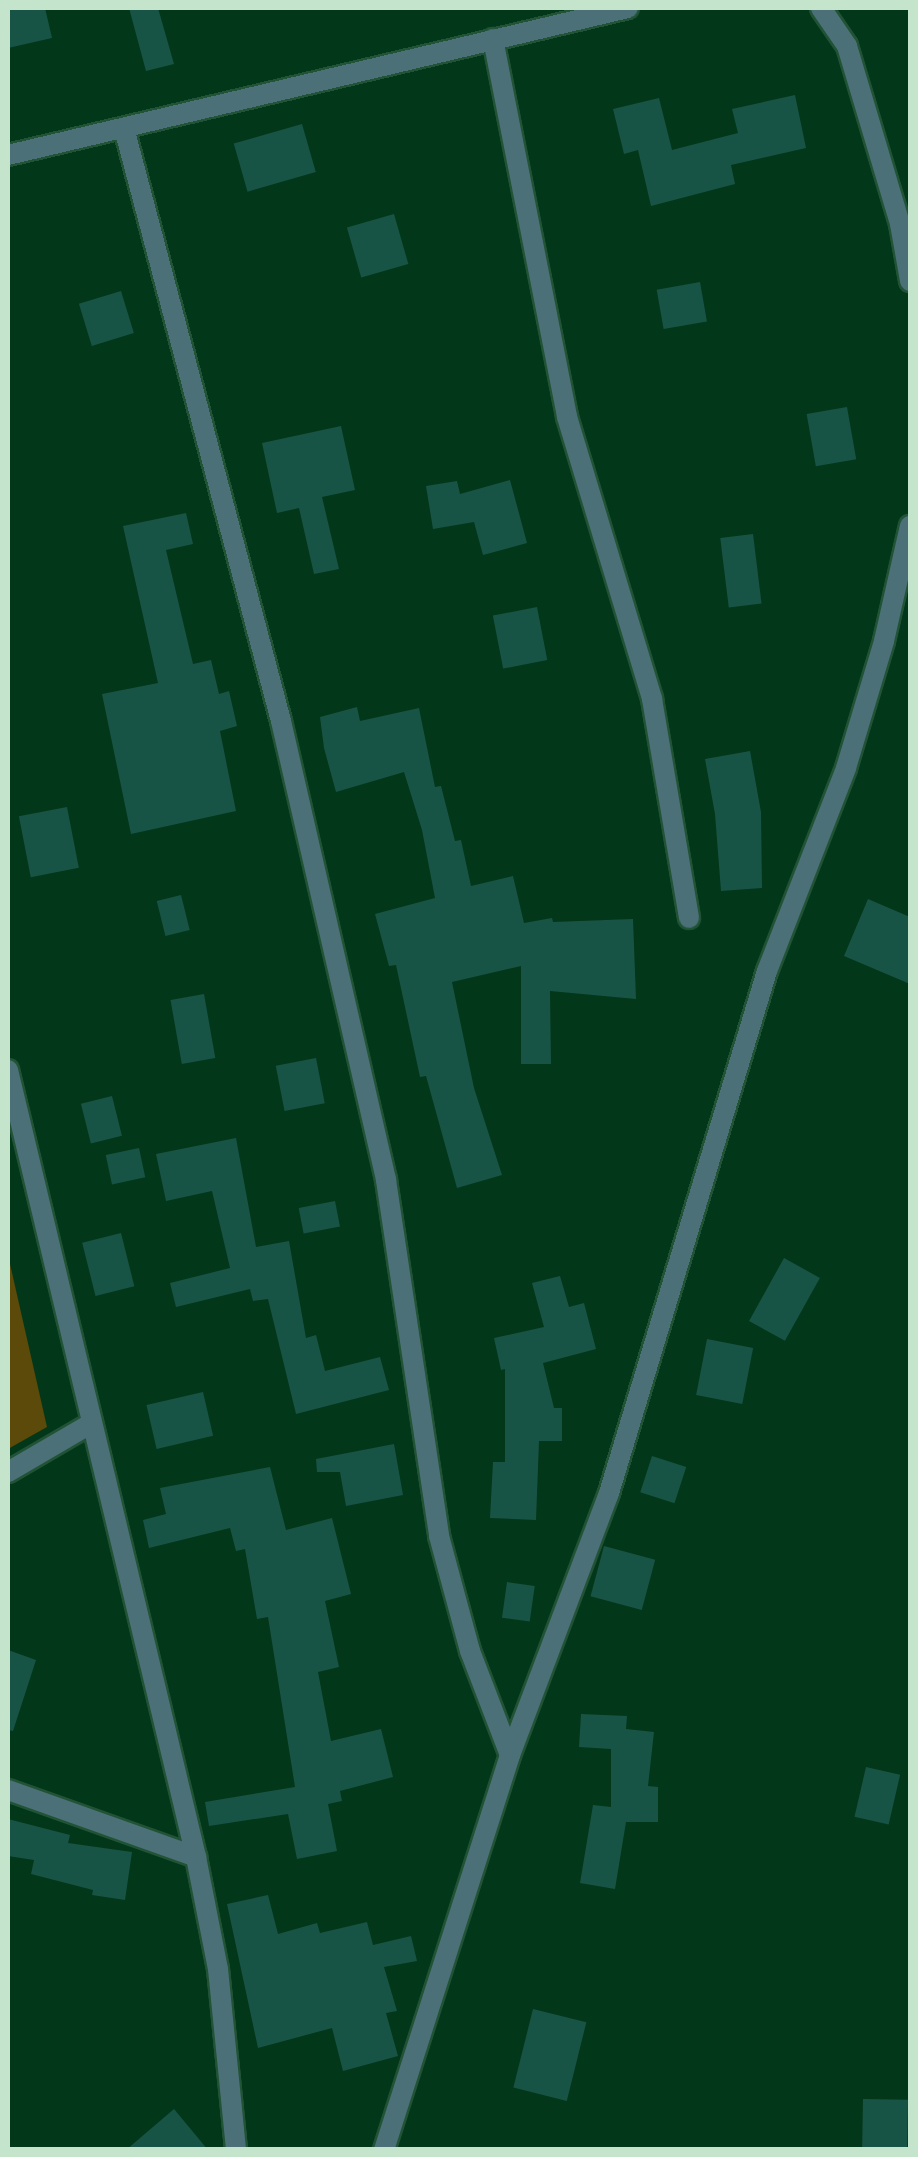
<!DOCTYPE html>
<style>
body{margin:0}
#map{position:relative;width:918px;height:2157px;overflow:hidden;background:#02371a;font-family:"IBM Plex Sans",sans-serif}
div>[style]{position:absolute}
.green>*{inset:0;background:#5b4a09}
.building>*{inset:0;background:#185445;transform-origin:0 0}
.roads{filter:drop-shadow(2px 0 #215336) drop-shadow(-2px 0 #215336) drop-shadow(0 2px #215336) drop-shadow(0 -2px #215336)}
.street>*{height:20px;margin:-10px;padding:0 10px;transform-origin:10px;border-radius:10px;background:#4c7077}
span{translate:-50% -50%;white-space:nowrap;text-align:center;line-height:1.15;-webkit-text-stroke:10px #02371a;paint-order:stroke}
.frame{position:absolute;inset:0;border:10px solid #c4e4cc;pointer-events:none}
</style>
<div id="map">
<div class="green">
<div style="clip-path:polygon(8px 1255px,47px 1427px,8px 1449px)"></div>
</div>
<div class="building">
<div style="clip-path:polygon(8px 8px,45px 8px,52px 38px,8px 48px)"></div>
<div style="clip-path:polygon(129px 8px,158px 8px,174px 64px,146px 71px)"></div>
<div style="clip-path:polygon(795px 95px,806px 148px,731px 165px,735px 184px,651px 206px,638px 150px,624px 154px,613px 109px,659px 98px,672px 150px,738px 133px,732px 109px)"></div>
<div style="left:302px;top:124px;width:50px;height:71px;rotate:74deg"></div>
<div style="left:394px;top:214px;width:52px;height:49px;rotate:74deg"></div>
<div style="left:700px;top:282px;width:40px;height:44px;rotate:80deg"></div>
<div style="left:121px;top:291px;width:44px;height:44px;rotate:73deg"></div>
<div style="left:847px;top:407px;width:53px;height:41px;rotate:80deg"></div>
<div style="clip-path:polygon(341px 426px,355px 490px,322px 497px,339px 569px,314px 574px,299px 508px,277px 513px,262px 443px)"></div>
<div style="clip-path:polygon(510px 480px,527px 543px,483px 555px,474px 522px,433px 529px,426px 486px,457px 481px,460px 494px)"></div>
<div style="clip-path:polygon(186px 513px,193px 544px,166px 550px,193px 664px,211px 660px,219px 694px,229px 691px,237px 726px,220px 731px,236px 811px,131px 834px,102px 694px,158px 683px,123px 526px)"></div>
<div style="left:753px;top:534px;width:70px;height:33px;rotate:83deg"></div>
<div style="left:537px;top:607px;width:54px;height:45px;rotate:79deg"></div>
<div style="clip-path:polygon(357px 707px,360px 721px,419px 708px,435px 787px,441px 786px,455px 841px,461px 840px,471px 886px,513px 876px,524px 923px,552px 918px,553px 922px,633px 919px,636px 999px,550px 991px,551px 1064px,521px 1064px,521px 966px,452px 982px,474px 1088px,502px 1175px,457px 1188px,426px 1076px,420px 1077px,396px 965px,389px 966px,375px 914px,435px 898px,422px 830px,404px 772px,336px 792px,324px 748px,320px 717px)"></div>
<div style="clip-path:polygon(750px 751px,761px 812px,762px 888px,721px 891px,715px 814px,705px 759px)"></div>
<div style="left:67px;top:807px;width:62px;height:49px;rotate:79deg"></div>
<div style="left:181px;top:895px;width:36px;height:25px;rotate:76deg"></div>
<div style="clip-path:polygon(868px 899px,910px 917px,910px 984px,844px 956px)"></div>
<div style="left:204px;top:994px;width:65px;height:34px;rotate:80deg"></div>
<div style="left:316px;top:1058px;width:46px;height:41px;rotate:79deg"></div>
<div style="left:112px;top:1096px;width:41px;height:32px;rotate:76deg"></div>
<div style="clip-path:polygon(236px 1138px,256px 1247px,289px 1241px,306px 1338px,316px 1335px,325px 1371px,380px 1357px,389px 1390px,296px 1414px,268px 1299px,253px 1301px,250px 1289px,176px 1307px,170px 1283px,230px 1268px,212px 1191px,166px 1201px,156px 1154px)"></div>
<div style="left:139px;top:1148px;width:30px;height:34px;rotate:78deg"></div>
<div style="left:335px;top:1201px;width:26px;height:37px;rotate:79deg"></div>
<div style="left:121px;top:1233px;width:55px;height:40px;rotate:76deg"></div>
<div style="left:784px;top:1258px;width:41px;height:72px;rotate:29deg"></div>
<div style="clip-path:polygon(560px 1276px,569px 1307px,584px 1303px,596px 1349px,543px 1363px,554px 1408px,562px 1408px,562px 1441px,539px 1441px,536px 1520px,490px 1518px,493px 1462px,505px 1462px,505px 1369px,501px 1370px,494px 1338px,544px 1327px,532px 1283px)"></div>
<div style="left:707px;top:1339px;width:47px;height:57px;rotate:11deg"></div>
<div style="left:203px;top:1392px;width:45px;height:58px;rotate:77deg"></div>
<div style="clip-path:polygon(394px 1444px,403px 1495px,346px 1506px,340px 1472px,317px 1472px,316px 1459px)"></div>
<div style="left:652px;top:1456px;width:36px;height:38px;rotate:18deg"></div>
<div style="clip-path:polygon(270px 1467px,286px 1530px,332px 1518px,351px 1594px,325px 1601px,339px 1667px,318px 1672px,331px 1741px,381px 1729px,393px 1777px,340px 1791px,342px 1801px,328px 1804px,337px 1851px,297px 1859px,288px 1814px,209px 1826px,205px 1802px,295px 1787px,268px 1617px,257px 1619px,245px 1549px,236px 1551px,230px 1528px,149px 1548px,143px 1520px,166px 1514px,160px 1488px)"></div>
<div style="left:604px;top:1546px;width:53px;height:52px;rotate:15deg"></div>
<div style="left:507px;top:1582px;width:28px;height:36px;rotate:8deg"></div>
<div style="clip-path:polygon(8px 1650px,36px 1660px,13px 1731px,8px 1730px)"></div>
<div style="clip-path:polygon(581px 1714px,627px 1716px,626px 1729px,654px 1732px,648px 1786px,658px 1787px,658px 1822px,626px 1822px,615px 1889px,580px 1883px,593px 1805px,611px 1807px,611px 1749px,579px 1747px)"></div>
<div style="left:866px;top:1767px;width:35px;height:51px;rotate:13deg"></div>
<div style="clip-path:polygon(8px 1819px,70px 1835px,68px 1843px,132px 1852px,125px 1900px,92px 1895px,93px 1890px,31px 1874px,34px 1860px,8px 1856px)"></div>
<div style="clip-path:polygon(268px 1895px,278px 1934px,317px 1923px,320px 1933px,367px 1922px,373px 1945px,411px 1936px,417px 1961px,384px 1967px,397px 2011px,386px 2013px,398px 2056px,343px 2071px,332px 2028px,258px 2048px,227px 1904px)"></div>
<div style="left:533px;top:2009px;width:55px;height:81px;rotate:14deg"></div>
<div style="left:863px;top:2099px;width:45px;height:51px;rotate:1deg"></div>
<div style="clip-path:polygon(174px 2109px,208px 2150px,126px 2150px)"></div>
</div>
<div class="roads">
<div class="street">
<div style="left:821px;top:8px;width:46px;rotate:55.6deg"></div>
<div style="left:847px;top:46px;width:186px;rotate:73.4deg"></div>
<div style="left:900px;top:224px;width:58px;rotate:80deg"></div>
<div style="left:493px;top:39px;width:385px;rotate:78.9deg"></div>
<div style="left:567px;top:417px;width:295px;rotate:73.2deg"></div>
<div style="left:652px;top:699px;width:222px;rotate:80.4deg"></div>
<div style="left:124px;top:128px;width:613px;rotate:75.17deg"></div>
<div style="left:281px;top:721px;width:471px;rotate:77.1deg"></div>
<div style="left:386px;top:1180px;width:360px;rotate:81.5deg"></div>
<div style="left:439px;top:1536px;width:119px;rotate:74.9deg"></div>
<div style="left:470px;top:1651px;width:111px;rotate:69deg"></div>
<div style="left:8px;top:155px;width:637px;rotate:-13.34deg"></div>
<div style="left:8px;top:1070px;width:809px;rotate:76.56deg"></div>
<div style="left:196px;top:1857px;width:114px;rotate:78.9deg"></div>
<div style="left:218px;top:1969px;width:182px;rotate:84.3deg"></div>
<div style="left:8px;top:1472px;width:97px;rotate:-30.3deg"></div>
<div style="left:8px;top:1790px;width:200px;rotate:19.6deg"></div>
<div style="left:384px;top:2150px;width:415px;rotate:-72.3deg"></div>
<div style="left:510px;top:1755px;width:280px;rotate:-69.3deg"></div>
<div style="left:609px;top:1493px;width:545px;rotate:-73.16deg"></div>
<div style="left:767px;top:971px;width:218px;rotate:-68.7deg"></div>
<div style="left:846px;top:768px;width:133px;rotate:-73.3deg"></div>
<div style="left:884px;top:641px;width:118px;rotate:-77.3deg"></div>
</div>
</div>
<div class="frame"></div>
</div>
